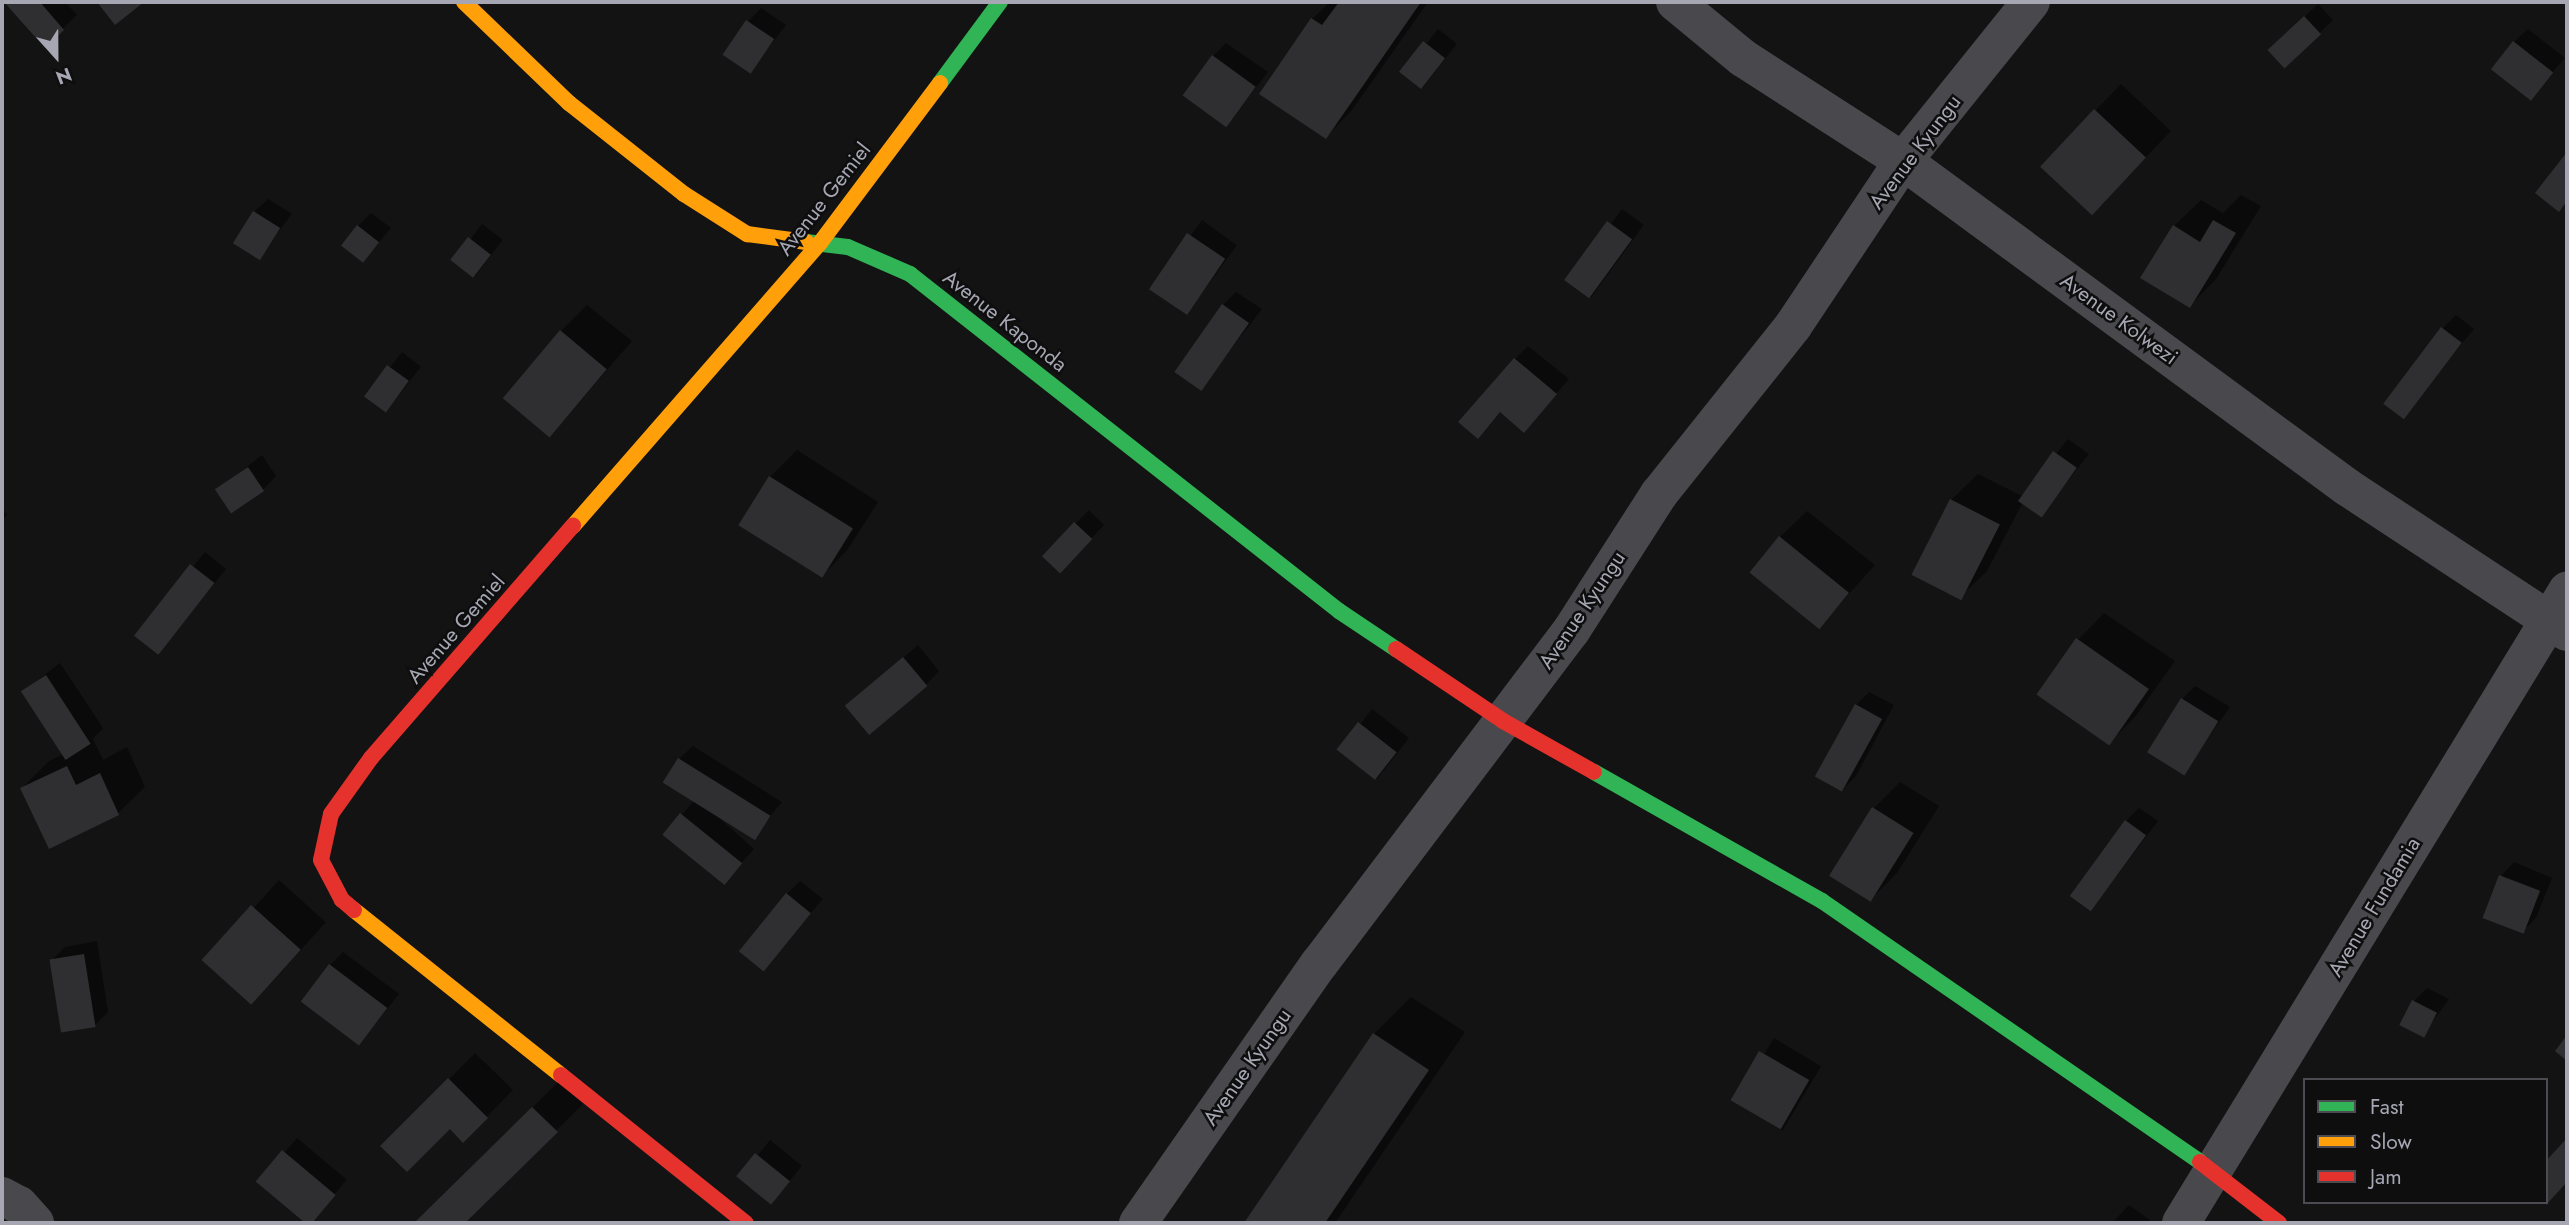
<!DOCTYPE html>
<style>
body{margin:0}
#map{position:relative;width:2569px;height:1225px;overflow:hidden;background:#131314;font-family:Jost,sans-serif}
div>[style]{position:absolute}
.shadow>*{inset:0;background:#0007;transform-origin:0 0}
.building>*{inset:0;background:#2f2f31;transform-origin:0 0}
.street>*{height:38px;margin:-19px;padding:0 19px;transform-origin:19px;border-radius:19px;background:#49494d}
.fast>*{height:16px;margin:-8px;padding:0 8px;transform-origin:8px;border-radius:8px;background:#30b455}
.slow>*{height:16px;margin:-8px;padding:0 8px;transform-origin:8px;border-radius:8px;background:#ff9f0a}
.jam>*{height:16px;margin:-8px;padding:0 8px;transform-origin:8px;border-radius:8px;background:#e5322d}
span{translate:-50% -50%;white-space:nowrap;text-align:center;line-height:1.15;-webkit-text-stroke:5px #0e0e0f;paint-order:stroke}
.street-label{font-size:21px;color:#a6a7b3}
.frame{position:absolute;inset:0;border:4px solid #a6a7b3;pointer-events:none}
.legend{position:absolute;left:2303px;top:1078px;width:245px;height:126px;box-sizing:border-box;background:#0e0e0f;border:2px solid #4b4b51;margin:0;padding:9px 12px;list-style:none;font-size:21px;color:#a6a7b3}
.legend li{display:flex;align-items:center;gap:14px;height:35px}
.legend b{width:35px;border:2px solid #4b4b51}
.north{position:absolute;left:21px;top:21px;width:70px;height:70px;-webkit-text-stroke:5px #0e0e0f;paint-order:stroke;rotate:159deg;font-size:19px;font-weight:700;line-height:28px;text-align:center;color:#a6a7b3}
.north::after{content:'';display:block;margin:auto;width:24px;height:32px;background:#a6a7b3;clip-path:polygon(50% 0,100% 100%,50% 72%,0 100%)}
</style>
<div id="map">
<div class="shadow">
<div style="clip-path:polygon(6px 2px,65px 2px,77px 15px,45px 45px)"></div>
<div style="clip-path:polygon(1330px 2px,1428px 2px,1352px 110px,1326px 137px,1312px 19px)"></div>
<div style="clip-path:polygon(2318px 4px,2333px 20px,2284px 67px,2283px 37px)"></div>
<div style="clip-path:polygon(761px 8px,786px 25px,750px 71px,748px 22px)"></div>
<div style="left:1438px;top:29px;width:24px;height:56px;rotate:38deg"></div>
<div style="clip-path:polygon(2528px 29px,2565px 58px,2530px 98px,2514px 42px)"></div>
<div style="clip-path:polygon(1226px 43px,1268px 72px,1227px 124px,1213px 56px)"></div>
<div style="clip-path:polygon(2121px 84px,2171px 131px,2117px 187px,2095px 111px)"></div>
<div style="clip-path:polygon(2241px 195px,2261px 206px,2216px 279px,2190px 306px,2174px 226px,2201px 200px,2223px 213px)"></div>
<div style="clip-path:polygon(268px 199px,292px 214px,258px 257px,254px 212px)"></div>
<div style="left:1622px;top:209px;width:27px;height:90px;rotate:36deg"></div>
<div style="clip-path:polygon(371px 213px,391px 228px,364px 260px,358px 226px)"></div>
<div style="left:1202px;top:220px;width:43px;height:86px;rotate:36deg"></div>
<div style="left:482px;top:224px;width:26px;height:46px;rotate:37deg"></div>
<div style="clip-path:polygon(1236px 292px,1262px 309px,1200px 389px,1223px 305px)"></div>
<div style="clip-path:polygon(587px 305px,632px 341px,550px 436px,561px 331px)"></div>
<div style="clip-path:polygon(2456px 315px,2474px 329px,2401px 416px,2443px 328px)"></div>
<div style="clip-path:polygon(1528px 346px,1569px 379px,1524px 431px,1501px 411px,1478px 437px,1515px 359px)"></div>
<div style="left:402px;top:352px;width:24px;height:57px;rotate:38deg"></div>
<div style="clip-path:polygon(2068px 439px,2089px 454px,2040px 516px,2023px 502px,1987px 571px,1960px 597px,1951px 500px,1978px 474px,2022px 496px)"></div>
<div style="clip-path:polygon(797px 450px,878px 502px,848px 549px,822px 576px,770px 477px)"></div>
<div style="clip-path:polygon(262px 455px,276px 476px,263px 490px,218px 489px)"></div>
<div style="clip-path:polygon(2px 507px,7px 515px,2px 520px)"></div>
<div style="clip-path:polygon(1089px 510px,1104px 525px,1074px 557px,1075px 524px)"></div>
<div style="clip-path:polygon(1807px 511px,1875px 565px,1820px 626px,1780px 537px)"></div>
<div style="left:205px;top:552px;width:27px;height:108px;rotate:39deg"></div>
<div style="clip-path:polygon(2104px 613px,2175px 661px,2135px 717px,2109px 743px,2078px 640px)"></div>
<div style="clip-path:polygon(918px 645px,939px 671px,926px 685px,846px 706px)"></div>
<div style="clip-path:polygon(60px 663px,103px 728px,93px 739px,103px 760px,127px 747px,145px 787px,118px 813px,22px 788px,49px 761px,64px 754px,23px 691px)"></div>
<div style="clip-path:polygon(2195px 686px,2230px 707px,2184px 772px,2182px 699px)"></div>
<div style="clip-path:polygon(1869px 692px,1894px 705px,1856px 776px,1842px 790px,1856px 705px)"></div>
<div style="left:1372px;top:709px;width:47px;height:52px;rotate:38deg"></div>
<div style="clip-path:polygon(693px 746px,782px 802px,752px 838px,717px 816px,754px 849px,723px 883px,664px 835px,694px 801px,679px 759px)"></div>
<div style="clip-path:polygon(1900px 782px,1939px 806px,1897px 873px,1870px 900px,1873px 809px)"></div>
<div style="clip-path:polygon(2139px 808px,2158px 821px,2091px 910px,2126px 821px)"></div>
<div style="clip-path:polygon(2514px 862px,2552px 878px,2536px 918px,2522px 932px,2501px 876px)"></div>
<div style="left:279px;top:880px;width:63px;height:110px;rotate:42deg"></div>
<div style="clip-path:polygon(800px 881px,823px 899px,762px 969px,787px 894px)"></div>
<div style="clip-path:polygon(97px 941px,108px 1012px,95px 1025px,52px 960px,65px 947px)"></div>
<div style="clip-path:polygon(343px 952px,399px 994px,360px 1043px,330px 965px)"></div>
<div style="clip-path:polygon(2427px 988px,2449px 999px,2423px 1035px,2414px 1001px)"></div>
<div style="clip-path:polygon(1411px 997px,1465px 1032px,1335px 1223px,1246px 1223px,1374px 1034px)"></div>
<div style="left:1774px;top:1038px;width:55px;height:75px;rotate:31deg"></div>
<div style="clip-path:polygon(475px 1053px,513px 1090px,463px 1141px,450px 1126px,383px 1146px)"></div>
<div style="clip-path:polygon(559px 1081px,583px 1104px,463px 1223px,417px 1223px)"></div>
<div style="left:297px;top:1138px;width:65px;height:58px;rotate:40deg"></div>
<div style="left:770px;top:1140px;width:41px;height:47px;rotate:39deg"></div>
<div style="clip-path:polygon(2129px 1205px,2150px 1220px,2148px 1223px,2112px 1223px)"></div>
</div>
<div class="building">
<div style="clip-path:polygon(4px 2px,40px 2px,64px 30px,45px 48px)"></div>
<div style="clip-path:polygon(97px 2px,144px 2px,115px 25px)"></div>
<div style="clip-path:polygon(1339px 2px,1421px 2px,1326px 139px,1259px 94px,1311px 18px,1322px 25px)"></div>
<div style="left:2304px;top:16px;width:25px;height:50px;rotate:47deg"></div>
<div style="left:746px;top:20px;width:34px;height:42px;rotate:34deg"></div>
<div style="left:1423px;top:41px;width:28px;height:39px;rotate:38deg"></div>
<div style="left:2513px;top:41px;width:51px;height:36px;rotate:38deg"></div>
<div style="left:1212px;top:55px;width:54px;height:50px;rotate:36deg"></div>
<div style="left:2094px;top:109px;width:71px;height:79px;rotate:43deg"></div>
<div style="clip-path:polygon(2567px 152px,2567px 201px,2559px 212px,2535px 193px)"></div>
<div style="left:253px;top:211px;width:32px;height:38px;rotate:32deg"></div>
<div style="clip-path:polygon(2213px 220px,2236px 233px,2190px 308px,2140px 278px,2173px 225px,2200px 242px)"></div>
<div style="left:1607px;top:221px;width:31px;height:73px;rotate:36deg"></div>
<div style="left:357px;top:225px;width:28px;height:26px;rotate:38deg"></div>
<div style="left:1187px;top:233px;width:46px;height:68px;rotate:34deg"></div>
<div style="left:468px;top:237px;width:29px;height:29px;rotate:38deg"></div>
<div style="left:1222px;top:304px;width:33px;height:83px;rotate:35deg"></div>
<div style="left:2441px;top:327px;width:26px;height:96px;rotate:37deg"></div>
<div style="left:560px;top:330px;width:61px;height:89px;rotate:40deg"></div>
<div style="clip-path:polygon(1514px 358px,1557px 394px,1524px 433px,1500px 412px,1478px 439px,1458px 422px)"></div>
<div style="left:387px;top:365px;width:27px;height:39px;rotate:36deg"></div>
<div style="left:2053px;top:451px;width:29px;height:61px;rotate:35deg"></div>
<div style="left:248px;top:467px;width:29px;height:40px;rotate:56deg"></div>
<div style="left:769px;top:476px;width:99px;height:58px;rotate:32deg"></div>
<div style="left:1950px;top:499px;width:56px;height:85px;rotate:27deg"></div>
<div style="left:1074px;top:522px;width:25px;height:47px;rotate:43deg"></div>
<div style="left:1779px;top:536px;width:90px;height:47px;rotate:39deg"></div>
<div style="left:190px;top:564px;width:31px;height:91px;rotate:38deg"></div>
<div style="left:2076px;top:638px;width:89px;height:69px;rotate:35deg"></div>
<div style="left:903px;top:657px;width:38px;height:76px;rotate:50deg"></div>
<div style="left:46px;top:675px;width:82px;height:30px;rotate:57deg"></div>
<div style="left:2181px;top:698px;width:44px;height:64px;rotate:32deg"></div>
<div style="left:1855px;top:704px;width:31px;height:83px;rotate:29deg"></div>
<div style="left:1358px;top:722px;width:49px;height:35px;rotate:38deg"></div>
<div style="left:678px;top:758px;width:109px;height:29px;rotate:32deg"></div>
<div style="clip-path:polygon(67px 766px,76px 785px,100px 773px,119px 815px,49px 849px,20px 788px)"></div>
<div style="left:1872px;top:807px;width:49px;height:81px;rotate:32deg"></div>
<div style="left:680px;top:813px;width:80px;height:28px;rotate:39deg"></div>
<div style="left:2125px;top:820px;width:26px;height:94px;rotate:36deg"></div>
<div style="left:2499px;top:875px;width:44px;height:46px;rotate:21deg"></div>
<div style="left:786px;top:893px;width:32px;height:75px;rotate:39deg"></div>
<div style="left:251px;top:905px;width:67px;height:74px;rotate:42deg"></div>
<div style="left:84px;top:954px;width:74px;height:35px;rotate:81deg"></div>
<div style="left:329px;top:964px;width:73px;height:47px;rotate:37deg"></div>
<div style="left:2412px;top:1000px;width:28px;height:28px;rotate:27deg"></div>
<div style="clip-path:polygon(1373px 1033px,1429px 1070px,1325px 1223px,1244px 1223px)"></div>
<div style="clip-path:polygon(2567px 1035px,2567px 1061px,2555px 1051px)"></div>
<div style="left:1759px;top:1051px;width:58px;height:57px;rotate:30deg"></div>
<div style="clip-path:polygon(448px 1078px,488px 1118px,463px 1143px,450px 1129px,407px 1172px,380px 1146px)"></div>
<div style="clip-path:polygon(532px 1107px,558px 1132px,465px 1223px,414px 1223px)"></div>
<div style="clip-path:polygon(2567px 1138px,2567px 1182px,2546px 1205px,2546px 1161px)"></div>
<div style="left:282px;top:1150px;width:70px;height:41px;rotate:40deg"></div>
<div style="left:755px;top:1153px;width:45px;height:30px;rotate:39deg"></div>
</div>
<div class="street">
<div style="left:1675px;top:2px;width:88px;rotate:39.5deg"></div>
<div style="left:1743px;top:58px;width:190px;rotate:32.8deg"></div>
<div style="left:1903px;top:161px;width:551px;rotate:36.29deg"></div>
<div style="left:2347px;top:487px;width:263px;rotate:33.4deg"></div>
<div style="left:2px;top:1196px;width:19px;rotate:28deg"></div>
<div style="left:19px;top:1205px;width:24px;rotate:48deg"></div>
<div style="left:1138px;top:1223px;width:316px;rotate:-55.1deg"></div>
<div style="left:1319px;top:964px;width:418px;rotate:-52.9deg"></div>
<div style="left:1571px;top:631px;width:163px;rotate:-57.3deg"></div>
<div style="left:1659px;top:494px;width:215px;rotate:-51.4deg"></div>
<div style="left:1793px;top:326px;width:198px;rotate:-56.3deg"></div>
<div style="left:1903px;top:161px;width:204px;rotate:-51.2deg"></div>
<div style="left:2181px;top:1223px;width:741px;rotate:-58.59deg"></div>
</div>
<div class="fast">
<div style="left:940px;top:83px;width:101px;rotate:-53.5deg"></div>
<div style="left:806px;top:242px;width:42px;rotate:6.8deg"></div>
<div style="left:848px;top:247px;width:68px;rotate:23.5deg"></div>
<div style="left:910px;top:274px;width:546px;rotate:38.15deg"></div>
<div style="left:1339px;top:611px;width:69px;rotate:33.7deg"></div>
<div style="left:1594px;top:772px;width:262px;rotate:29.5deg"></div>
<div style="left:1822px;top:901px;width:459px;rotate:34.6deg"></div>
</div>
<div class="slow">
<div style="left:464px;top:2px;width:146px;rotate:43.9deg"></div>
<div style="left:569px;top:103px;width:147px;rotate:38.4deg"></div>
<div style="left:684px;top:194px;width:75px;rotate:32.4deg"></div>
<div style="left:747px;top:234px;width:60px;rotate:7.7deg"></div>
<div style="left:573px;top:526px;width:376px;rotate:-48.9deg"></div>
<div style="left:820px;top:243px;width:200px;rotate:-53.1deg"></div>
<div style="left:354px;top:910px;width:265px;rotate:38.6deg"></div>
</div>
<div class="jam">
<div style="left:1396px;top:649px;width:129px;rotate:33.9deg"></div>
<div style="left:1503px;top:721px;width:104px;rotate:29.3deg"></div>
<div style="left:354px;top:910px;width:16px;rotate:-140deg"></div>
<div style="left:342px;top:900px;width:45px;rotate:-117.7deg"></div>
<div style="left:321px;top:860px;width:47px;rotate:-77.7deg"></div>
<div style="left:331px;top:814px;width:69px;rotate:-54.5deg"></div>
<div style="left:371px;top:758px;width:308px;rotate:-49deg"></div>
<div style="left:561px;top:1075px;width:237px;rotate:38.7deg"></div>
<div style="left:2200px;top:1162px;width:100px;rotate:37.7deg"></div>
</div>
<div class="street-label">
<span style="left:1915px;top:152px;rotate:-53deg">Avenue Kyungu</span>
<span style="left:824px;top:199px;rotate:-52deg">Avenue Gemiel</span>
<span style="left:2119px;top:319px;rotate:36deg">Avenue Kolwezi</span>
<span style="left:1005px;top:321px;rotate:38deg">Avenue Kaponda</span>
<span style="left:1582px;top:610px;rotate:-56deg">Avenue Kyungu</span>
<span style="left:456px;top:629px;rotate:-49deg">Avenue Gemiel</span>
<span style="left:2374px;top:907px;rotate:-59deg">Avenue Fundamia</span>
<span style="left:1247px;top:1067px;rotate:-55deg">Avenue Kyungu</span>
</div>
<div class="frame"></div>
<ul class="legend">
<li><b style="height:9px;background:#30b455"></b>Fast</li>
<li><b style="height:9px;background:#ff9f0a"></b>Slow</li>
<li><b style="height:9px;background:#e5322d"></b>Jam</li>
</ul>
<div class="north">N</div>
</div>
